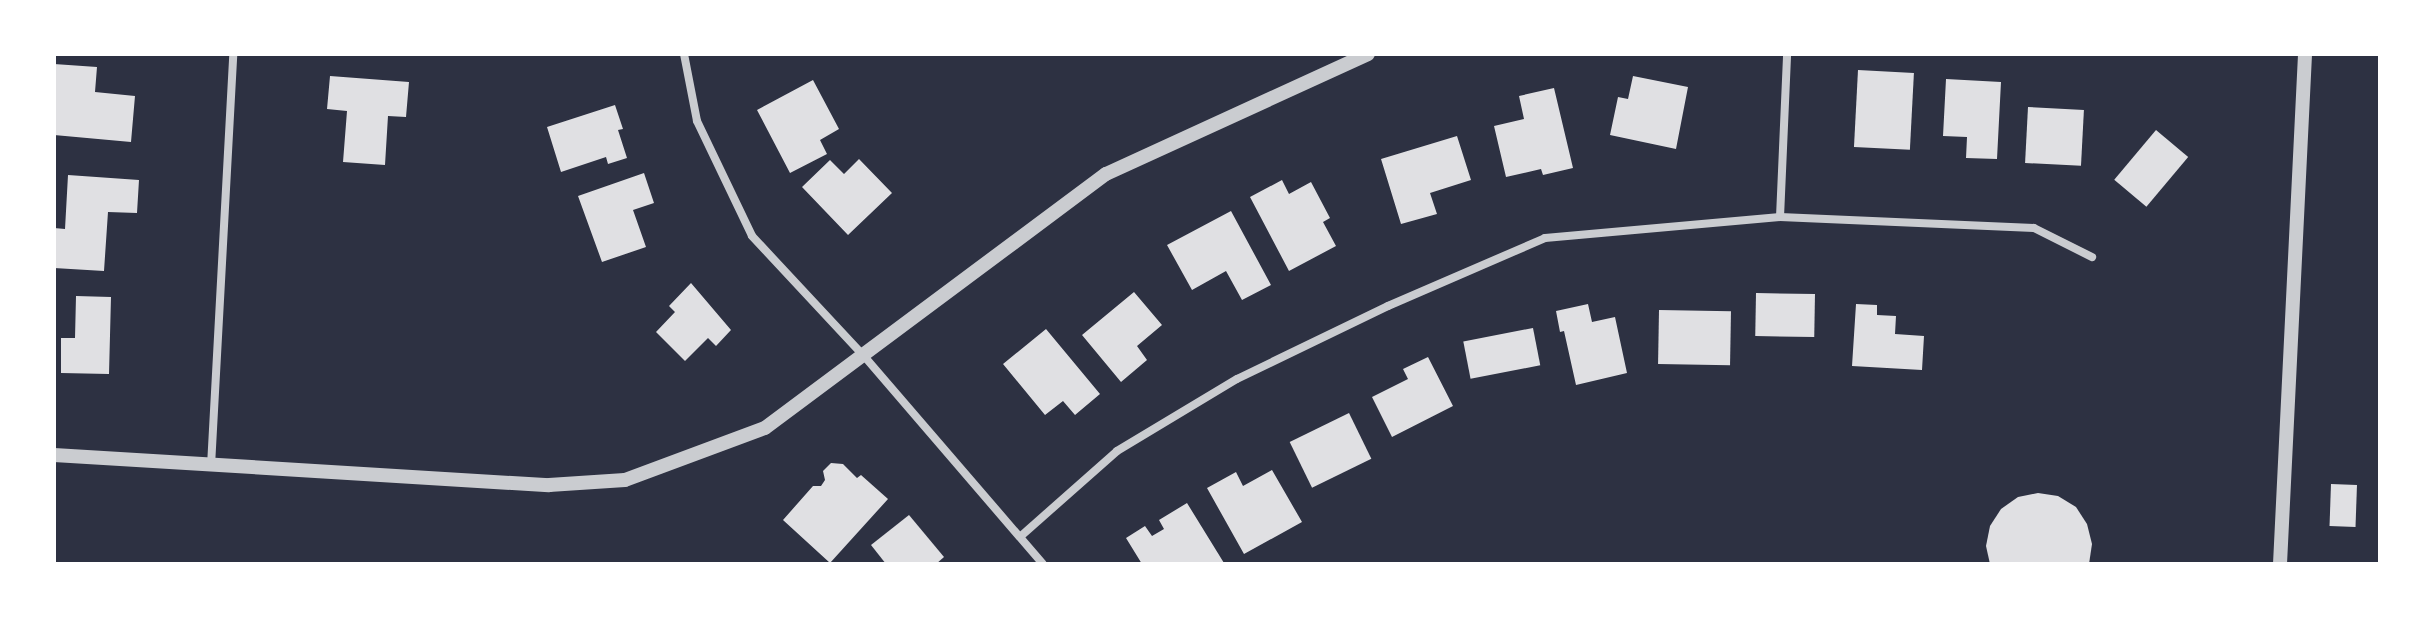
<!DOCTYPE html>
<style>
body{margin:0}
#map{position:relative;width:2434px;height:618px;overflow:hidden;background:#2d3142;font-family:"Work Sans",sans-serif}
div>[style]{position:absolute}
.building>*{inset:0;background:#e0e0e3;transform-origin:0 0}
.minor>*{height:8px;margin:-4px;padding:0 4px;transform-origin:4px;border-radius:4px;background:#caccd0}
.tertiary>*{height:14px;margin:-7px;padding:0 7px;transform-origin:7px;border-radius:7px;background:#caccd0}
span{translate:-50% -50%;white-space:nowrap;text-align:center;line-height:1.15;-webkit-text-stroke:7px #fff;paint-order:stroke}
.frame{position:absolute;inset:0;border:56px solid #fff;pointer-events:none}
</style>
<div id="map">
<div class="building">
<div style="clip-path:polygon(54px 64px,97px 67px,95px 92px,135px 96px,131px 142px,54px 135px)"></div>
<div style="left:1858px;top:70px;width:56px;height:77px;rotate:3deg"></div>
<div style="clip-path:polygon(330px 76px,409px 82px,406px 117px,388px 116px,385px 165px,343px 162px,347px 111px,327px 109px)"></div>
<div style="clip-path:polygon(1633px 76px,1688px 87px,1676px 149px,1610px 135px,1618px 97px,1628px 99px)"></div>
<div style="clip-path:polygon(1946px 79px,2001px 82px,1997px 159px,1966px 158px,1967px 137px,1943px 136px)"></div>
<div style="clip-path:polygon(813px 80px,839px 129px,820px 140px,827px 154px,790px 173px,757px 110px)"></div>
<div style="clip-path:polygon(1554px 88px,1573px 168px,1543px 175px,1541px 169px,1506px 177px,1494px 126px,1524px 119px,1519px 96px)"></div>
<div style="clip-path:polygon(615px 105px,623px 129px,618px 130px,627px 158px,608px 164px,606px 157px,561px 172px,547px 127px)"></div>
<div style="left:2028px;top:107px;width:56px;height:56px;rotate:3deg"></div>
<div style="left:2156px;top:130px;width:42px;height:65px;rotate:40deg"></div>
<div style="clip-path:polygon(1457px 136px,1471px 180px,1430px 193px,1437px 214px,1401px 224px,1381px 159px)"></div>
<div style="clip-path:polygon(859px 159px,892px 193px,848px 235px,802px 187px,830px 160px,844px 174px)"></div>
<div style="clip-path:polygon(644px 173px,654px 203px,633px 210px,646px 247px,602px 262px,578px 196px)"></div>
<div style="clip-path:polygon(68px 175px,139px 180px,137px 213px,108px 212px,104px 271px,54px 268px,54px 228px,65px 229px)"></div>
<div style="clip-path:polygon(1282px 180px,1289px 194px,1311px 182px,1330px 218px,1323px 222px,1336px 246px,1289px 271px,1250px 197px)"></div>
<div style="clip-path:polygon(1231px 211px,1271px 285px,1242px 300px,1226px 271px,1192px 290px,1167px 245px)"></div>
<div style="clip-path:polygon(691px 283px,731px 330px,716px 346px,708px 338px,685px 361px,656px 332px,675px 312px,669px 306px)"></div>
<div style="clip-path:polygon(1134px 292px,1162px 325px,1137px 346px,1147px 360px,1121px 382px,1082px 335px)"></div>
<div style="left:1756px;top:293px;width:59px;height:43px;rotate:1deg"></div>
<div style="clip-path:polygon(76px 296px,111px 297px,109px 374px,61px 373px,61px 338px,75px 338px)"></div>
<div style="clip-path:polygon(1588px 304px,1592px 322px,1615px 317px,1627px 373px,1576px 385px,1564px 331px,1560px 332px,1556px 311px)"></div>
<div style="clip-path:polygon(1856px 304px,1877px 305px,1877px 315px,1896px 316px,1895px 334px,1924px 336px,1922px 370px,1852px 366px)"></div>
<div style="left:1659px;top:310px;width:72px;height:54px;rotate:1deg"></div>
<div style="left:1533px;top:328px;width:38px;height:71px;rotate:79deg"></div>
<div style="clip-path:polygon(1046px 329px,1100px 394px,1075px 415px,1063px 401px,1045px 415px,1003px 364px)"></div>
<div style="clip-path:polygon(1428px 357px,1453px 406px,1392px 437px,1372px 397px,1408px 379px,1403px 369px)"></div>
<div style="left:1349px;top:413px;width:51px;height:66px;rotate:64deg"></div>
<div style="clip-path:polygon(831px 463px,843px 464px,857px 478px,861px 475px,888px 499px,830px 563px,783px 520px,813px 486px,821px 486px,825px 480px,823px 471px)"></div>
<div style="clip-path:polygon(1272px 470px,1302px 522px,1244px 554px,1207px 488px,1236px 472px,1243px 486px)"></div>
<div style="left:2331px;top:484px;width:26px;height:42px;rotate:2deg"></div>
<div style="clip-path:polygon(2038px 493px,2058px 496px,2076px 507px,2087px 524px,2092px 544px,2089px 564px,1990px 564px,1986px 546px,1990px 526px,2001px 509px,2018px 497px)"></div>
<div style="clip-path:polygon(1187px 503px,1224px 563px,1142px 564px,1126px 538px,1145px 526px,1152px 536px,1164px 529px,1159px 520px)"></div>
<div style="clip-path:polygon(909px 515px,944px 557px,936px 564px,886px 564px,871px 545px)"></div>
</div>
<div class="minor">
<div style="left:684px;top:54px;width:68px;rotate:79deg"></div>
<div style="left:697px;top:121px;width:127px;rotate:64.4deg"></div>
<div style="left:752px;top:236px;width:164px;rotate:47deg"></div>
<div style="left:864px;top:356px;width:274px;rotate:49.3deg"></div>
<div style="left:1780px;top:217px;width:163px;rotate:-87.5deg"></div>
<div style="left:211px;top:466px;width:413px;rotate:-86.9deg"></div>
<div style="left:1021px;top:536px;width:128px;rotate:-41.5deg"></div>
<div style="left:1117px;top:451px;width:140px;rotate:-31deg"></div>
<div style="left:1237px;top:379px;width:168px;rotate:-25.8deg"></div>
<div style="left:1388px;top:306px;width:171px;rotate:-23.4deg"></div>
<div style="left:1545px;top:238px;width:236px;rotate:-5.1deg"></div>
<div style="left:1780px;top:217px;width:254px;rotate:2.5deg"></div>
<div style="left:2034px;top:228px;width:65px;rotate:26.6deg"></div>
</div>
<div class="tertiary">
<div style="left:54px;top:455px;width:496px;rotate:3.5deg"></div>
<div style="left:549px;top:485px;width:76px;rotate:-3.8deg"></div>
<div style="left:625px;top:480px;width:149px;rotate:-20.4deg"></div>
<div style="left:765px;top:428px;width:425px;rotate:-36.7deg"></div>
<div style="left:1106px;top:174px;width:288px;rotate:-24.6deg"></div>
<div style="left:2280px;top:564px;width:511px;rotate:-87.19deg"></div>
</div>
<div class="frame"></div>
</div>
